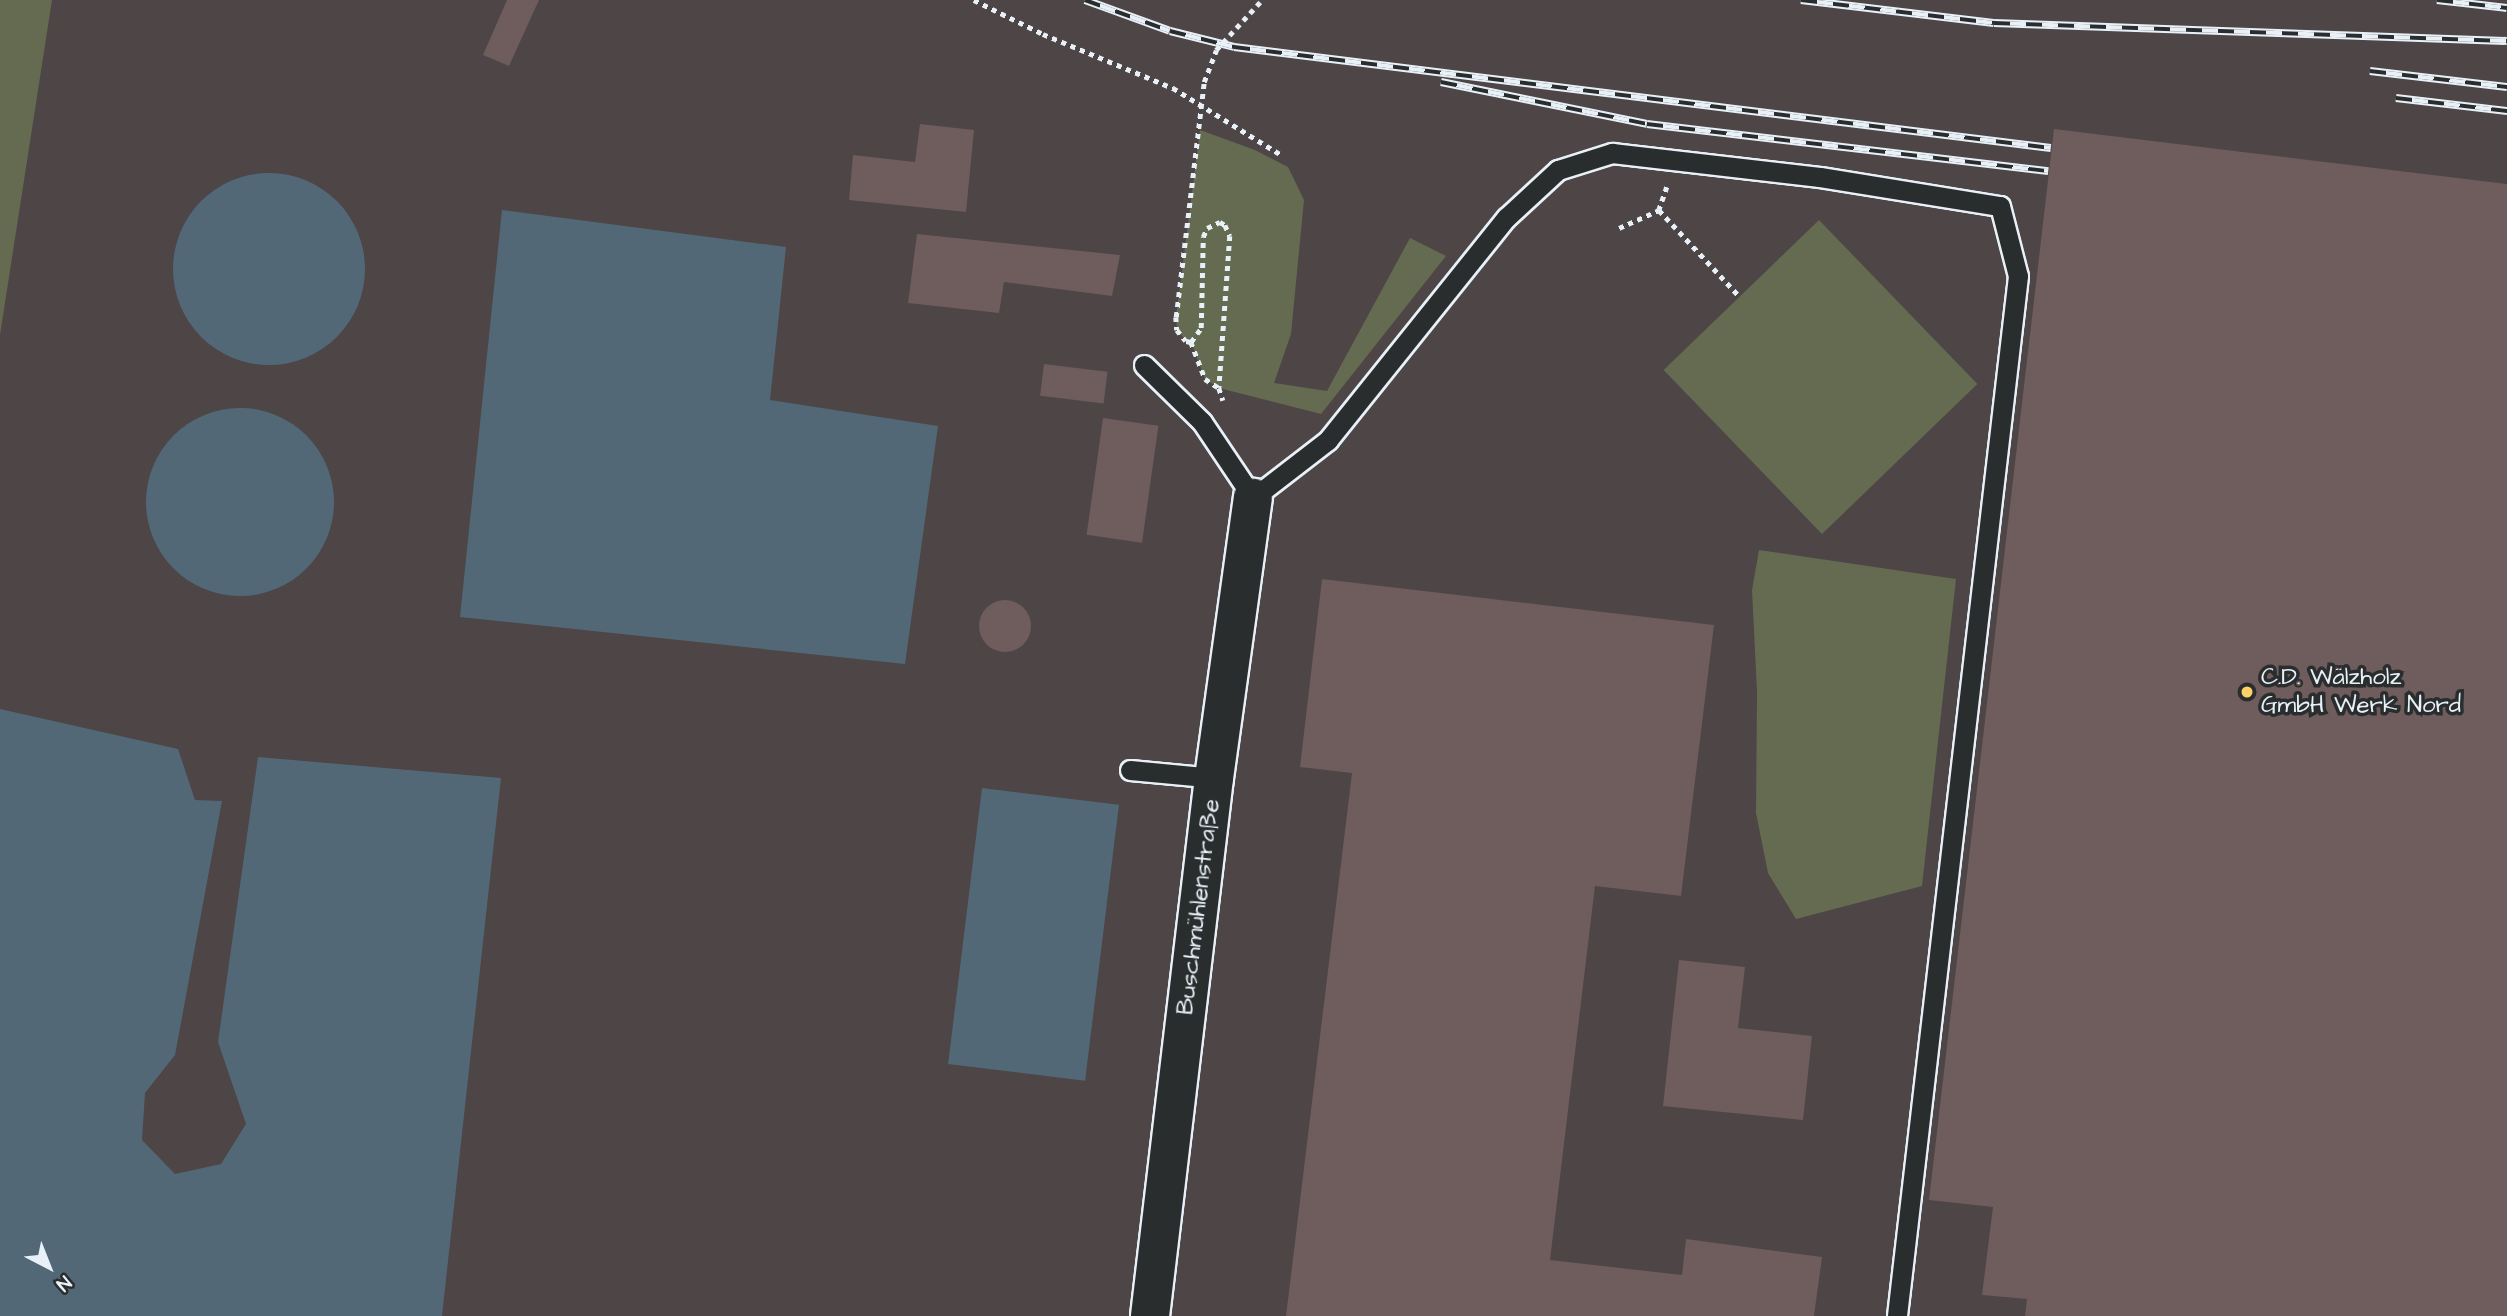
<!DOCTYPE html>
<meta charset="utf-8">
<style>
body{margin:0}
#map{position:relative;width:2507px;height:1316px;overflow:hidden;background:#3f3b3c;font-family:"Architects Daughter",sans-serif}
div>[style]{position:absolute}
.built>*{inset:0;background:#4d4546;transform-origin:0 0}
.green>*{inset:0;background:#656b50;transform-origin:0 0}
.water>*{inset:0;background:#526876;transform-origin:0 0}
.round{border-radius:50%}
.building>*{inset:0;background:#6f5c5c;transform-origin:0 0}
.path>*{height:4.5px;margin-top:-2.25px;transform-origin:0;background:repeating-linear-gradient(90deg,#e8f1f8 0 5px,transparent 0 10px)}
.roads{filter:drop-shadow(2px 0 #e8f1f8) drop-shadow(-2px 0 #e8f1f8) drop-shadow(0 2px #e8f1f8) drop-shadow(0 -2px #e8f1f8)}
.lane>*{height:19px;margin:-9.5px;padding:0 9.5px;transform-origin:9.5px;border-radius:9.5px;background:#2a2d2e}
.street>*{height:38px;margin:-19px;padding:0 19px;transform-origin:19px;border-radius:19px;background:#2a2d2e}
.rail>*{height:8px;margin-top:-4px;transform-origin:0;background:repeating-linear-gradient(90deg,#2a2d2e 0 16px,#e8f1f8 0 32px);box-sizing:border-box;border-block:2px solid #e8f1f8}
.path-bridge>*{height:4.5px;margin-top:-2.25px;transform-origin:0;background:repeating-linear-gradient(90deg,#e8f1f8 0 5px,transparent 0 10px)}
.dots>*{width:19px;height:19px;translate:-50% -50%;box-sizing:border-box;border:4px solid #2a2d2e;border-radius:50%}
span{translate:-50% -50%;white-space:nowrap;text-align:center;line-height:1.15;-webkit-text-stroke:7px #2a2d2e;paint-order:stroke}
.poi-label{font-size:24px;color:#e8f1f8}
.left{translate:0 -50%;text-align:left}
.street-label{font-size:24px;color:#e8f1f8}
.north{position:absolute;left:14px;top:1232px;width:70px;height:70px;-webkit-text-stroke:5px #2a2d2e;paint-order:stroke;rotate:138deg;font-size:19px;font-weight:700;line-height:28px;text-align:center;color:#e8f1f8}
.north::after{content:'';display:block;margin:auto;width:24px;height:32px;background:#e8f1f8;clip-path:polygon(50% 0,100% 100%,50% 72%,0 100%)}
</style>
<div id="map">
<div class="built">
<div style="left:0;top:0;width:2507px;height:1316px"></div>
</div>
<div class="green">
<div style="clip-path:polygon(0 0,52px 0,0 335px)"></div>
<div style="clip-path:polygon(1200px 130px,1255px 150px,1288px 167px,1304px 200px,1291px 334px,1274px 383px,1327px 391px,1410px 238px,1446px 256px,1321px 414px,1219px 388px,1205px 379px,1191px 342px,1186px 341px,1177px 330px,1176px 317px)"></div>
<div style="left:1819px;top:220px;width:228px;height:216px;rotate:46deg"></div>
<div style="clip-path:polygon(1759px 550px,1956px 579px,1922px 886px,1796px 919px,1768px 873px,1756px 813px,1757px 692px,1752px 590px)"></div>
</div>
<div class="water">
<div class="round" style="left:173px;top:173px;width:192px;height:192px"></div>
<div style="clip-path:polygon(502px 210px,786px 247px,770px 400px,938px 426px,905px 664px,460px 617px)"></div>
<div class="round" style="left:146px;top:408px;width:188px;height:188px"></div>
<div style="clip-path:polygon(0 709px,178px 749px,195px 800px,222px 801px,175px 1055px,145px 1093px,142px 1140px,175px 1174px,221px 1164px,246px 1124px,218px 1042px,258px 757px,501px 778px,442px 1316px,0 1316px)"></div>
<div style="left:982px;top:788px;width:138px;height:278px;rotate:7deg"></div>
</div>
<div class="building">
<div style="clip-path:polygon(507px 0,539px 0,509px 66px,483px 55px)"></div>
<div style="clip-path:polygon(920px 124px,974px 130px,966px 212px,849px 200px,853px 155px,915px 162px)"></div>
<div style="clip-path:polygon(2054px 129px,2507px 184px,2507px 1316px,2025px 1316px,2027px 1299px,1982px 1295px,1993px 1207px,1929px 1200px)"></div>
<div style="clip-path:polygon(917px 234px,1120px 255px,1112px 296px,1004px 282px,999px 313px,908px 303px)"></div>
<div style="left:1044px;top:364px;width:64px;height:32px;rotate:7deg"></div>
<div style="left:1103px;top:418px;width:56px;height:118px;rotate:8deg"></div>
<div style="clip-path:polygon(1322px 579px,1714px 625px,1681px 896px,1595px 886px,1550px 1260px,1682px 1275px,1686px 1239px,1822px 1257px,1814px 1316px,1286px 1316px,1352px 773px,1300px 767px)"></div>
<div class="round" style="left:979px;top:600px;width:52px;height:52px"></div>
<div style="clip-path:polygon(1679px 960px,1745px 967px,1738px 1028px,1812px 1036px,1803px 1120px,1663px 1106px)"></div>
</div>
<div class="path">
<div style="left:974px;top:0;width:77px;rotate:26.2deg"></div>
<div style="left:1043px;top:34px;width:141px;rotate:22.6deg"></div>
<div style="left:1173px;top:88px;width:126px;rotate:31.7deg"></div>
<div style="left:1667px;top:187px;width:24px;rotate:109deg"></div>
<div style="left:1659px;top:210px;width:119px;rotate:47deg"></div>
<div style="left:1619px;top:228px;width:44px;rotate:-24.2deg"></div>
<div style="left:1176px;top:317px;width:13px;rotate:86deg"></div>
<div style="left:1177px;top:330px;width:14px;rotate:51deg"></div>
<div style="left:1186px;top:341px;width:5px;rotate:11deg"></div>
<div style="left:1191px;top:342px;width:40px;rotate:69deg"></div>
<div style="left:1205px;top:379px;width:17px;rotate:33deg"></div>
<div style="left:1191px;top:342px;width:17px;rotate:-54deg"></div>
<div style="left:1201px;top:328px;width:91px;rotate:-88.7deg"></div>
<div style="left:1203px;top:237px;width:10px;rotate:-66deg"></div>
<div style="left:1207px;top:228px;width:14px;rotate:-25deg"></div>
<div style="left:1220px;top:222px;width:6px;rotate:31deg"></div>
<div style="left:1225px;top:225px;width:12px;rotate:66deg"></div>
<div style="left:1230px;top:236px;width:152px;rotate:94.1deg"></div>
<div style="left:1219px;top:388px;width:13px;rotate:72deg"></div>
</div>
<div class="roads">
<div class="lane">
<div style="left:1144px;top:365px;width:81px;rotate:44.5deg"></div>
<div style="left:1202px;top:422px;width:92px;rotate:56.1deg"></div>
<div style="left:1253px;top:498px;width:95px;rotate:-37.7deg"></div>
<div style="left:1328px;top:440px;width:285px;rotate:-51.3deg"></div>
<div style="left:1506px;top:218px;width:71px;rotate:-42.7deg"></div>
<div style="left:1558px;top:170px;width:57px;rotate:-17.5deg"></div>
<div style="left:1612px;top:153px;width:209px;rotate:6.6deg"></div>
<div style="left:1820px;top:177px;width:182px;rotate:9.2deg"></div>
<div style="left:2000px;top:206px;width:72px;rotate:75.6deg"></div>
<div style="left:2018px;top:276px;width:1047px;rotate:96.64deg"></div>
<div style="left:1130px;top:770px;width:84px;rotate:5.4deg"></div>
</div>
<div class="street">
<div style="left:1150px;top:1316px;width:542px;rotate:-83.22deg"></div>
<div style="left:1214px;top:778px;width:283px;rotate:-82.1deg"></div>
</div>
</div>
<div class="rail">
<div style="left:1085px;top:0;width:90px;rotate:20deg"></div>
<div style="left:1170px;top:31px;width:66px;rotate:14deg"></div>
<div style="left:1234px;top:47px;width:823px;rotate:7.05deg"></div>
<div style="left:1801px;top:0;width:194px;rotate:6.8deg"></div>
<div style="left:1994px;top:23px;width:513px;rotate:2.01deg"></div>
<div style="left:2437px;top:0;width:70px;rotate:6.5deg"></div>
<div style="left:2370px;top:71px;width:138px;rotate:6.7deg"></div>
<div style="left:1441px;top:82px;width:210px;rotate:11.5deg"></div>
<div style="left:1647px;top:124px;width:404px;rotate:6.7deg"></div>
<div style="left:2396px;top:98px;width:112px;rotate:6.7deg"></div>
</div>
<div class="path-bridge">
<div style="left:1176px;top:317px;width:237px;rotate:-83.2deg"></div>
<div style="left:1204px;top:82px;width:34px;rotate:-69deg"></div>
<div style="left:1216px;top:50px;width:68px;rotate:-47.4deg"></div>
</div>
<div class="dots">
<div style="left:2247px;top:692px;background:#ffd166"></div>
</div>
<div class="poi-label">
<span class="left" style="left:2261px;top:692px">C.D. Wälzholz<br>GmbH Werk Nord</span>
</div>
<div class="street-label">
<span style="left:1199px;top:907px;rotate:-83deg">Buschmühlenstraße</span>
</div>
<div class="north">N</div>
</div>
